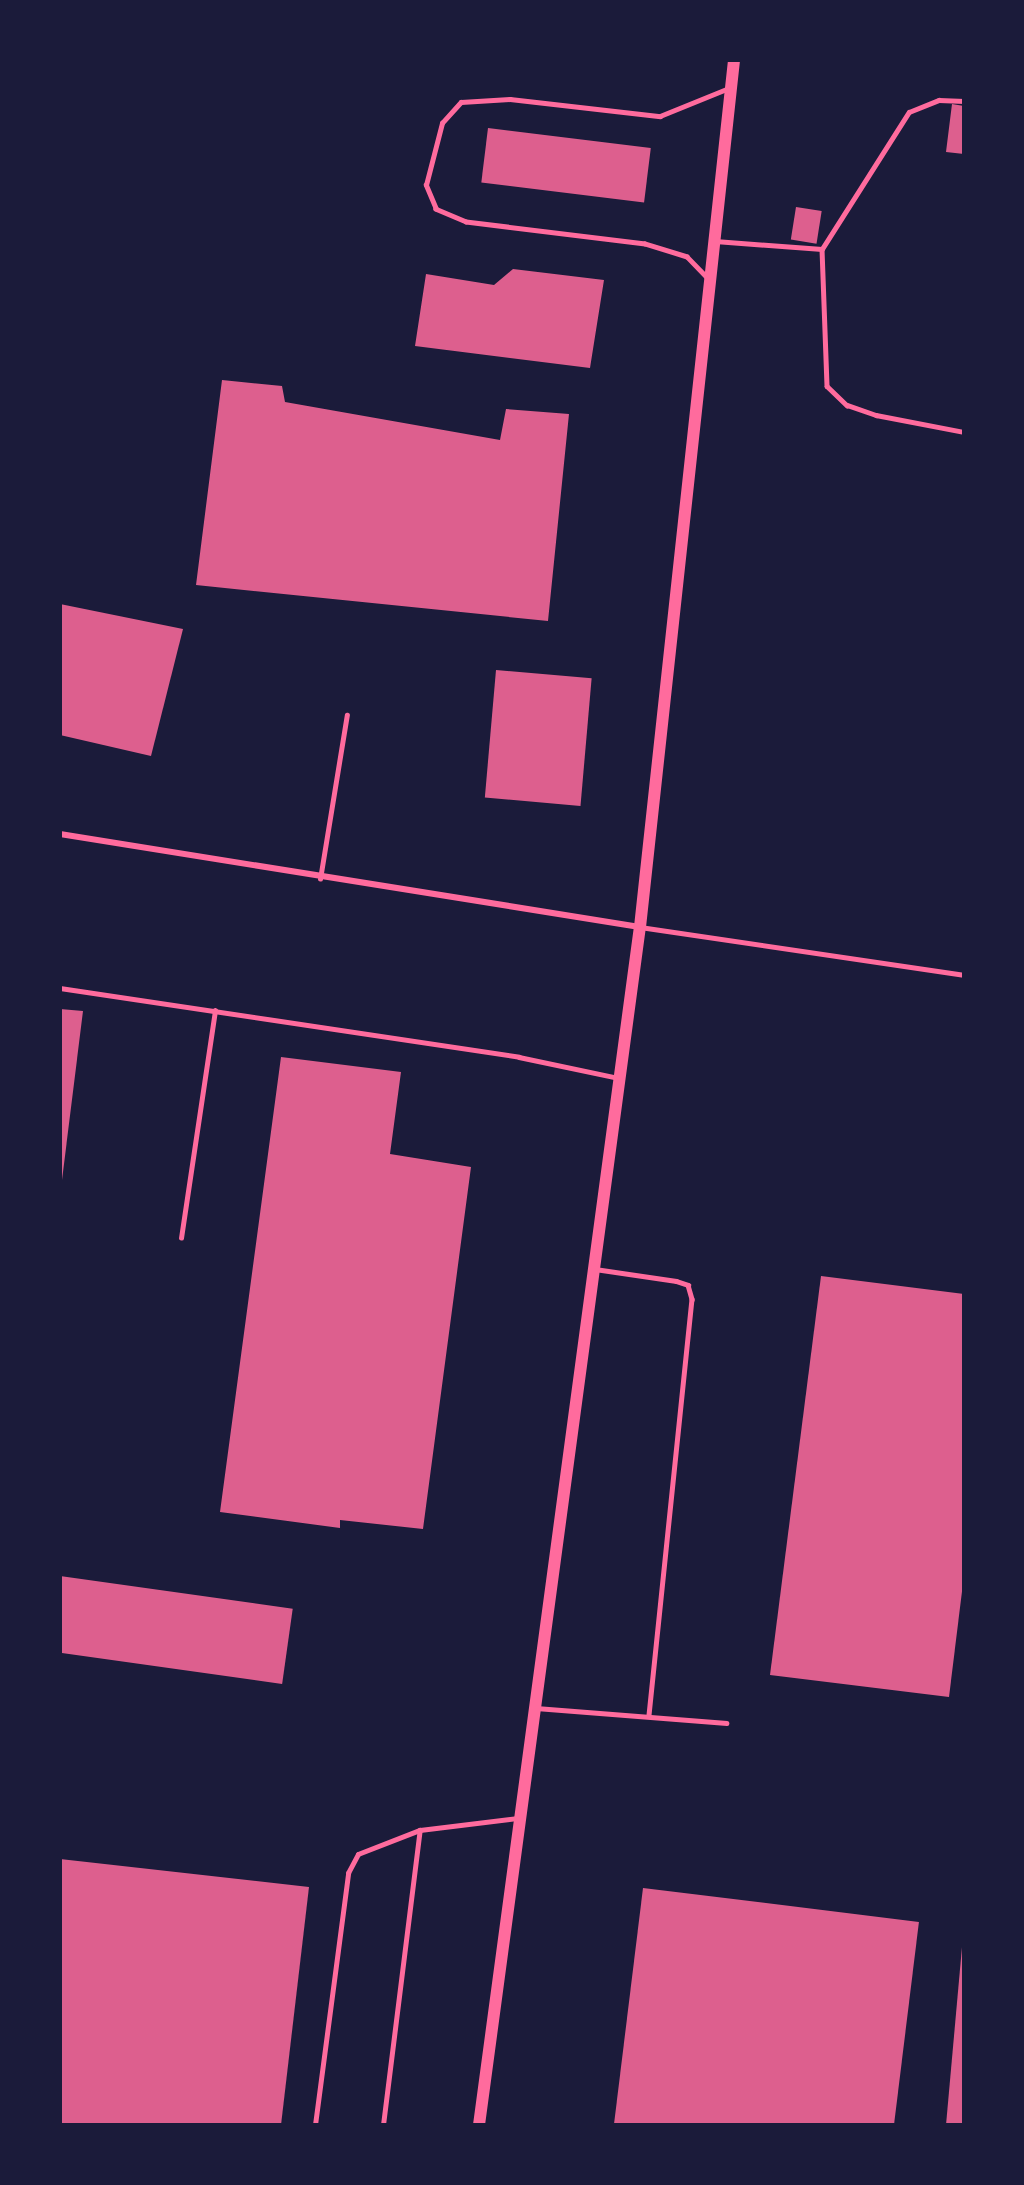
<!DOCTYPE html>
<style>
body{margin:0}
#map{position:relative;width:1024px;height:2185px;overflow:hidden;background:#1b1b3a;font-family:"PT Sans",sans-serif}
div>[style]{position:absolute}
.building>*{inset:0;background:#dd5f8e;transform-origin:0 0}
.service>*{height:4.5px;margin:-2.25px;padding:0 2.25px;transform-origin:2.25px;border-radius:2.25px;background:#ff6b9d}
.minor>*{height:6px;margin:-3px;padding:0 3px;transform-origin:3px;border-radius:3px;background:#ff6b9d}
.secondary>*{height:12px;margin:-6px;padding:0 6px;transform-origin:6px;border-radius:6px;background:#ff6b9d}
span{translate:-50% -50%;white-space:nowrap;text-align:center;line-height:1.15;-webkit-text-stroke:6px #1b1b3a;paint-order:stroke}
.frame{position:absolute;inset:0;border:62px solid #1b1b3a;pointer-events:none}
</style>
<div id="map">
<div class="building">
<div style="clip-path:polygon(952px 104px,964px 106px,964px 154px,946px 152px)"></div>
<div style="left:488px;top:128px;width:164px;height:55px;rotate:7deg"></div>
<div style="left:796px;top:207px;width:26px;height:33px;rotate:9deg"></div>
<div style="clip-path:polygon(513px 269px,604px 280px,590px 368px,415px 346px,426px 274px,494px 285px)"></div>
<div style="clip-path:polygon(222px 380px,282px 386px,285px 402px,500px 440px,506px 409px,569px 414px,548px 621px,196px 585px)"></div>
<div style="clip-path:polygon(60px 604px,183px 629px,151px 756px,60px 735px)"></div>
<div style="left:496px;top:670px;width:96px;height:128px;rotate:5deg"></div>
<div style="clip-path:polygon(60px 1009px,83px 1011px,61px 1188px,60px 1188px)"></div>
<div style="clip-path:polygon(281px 1057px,401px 1072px,390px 1154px,471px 1167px,423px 1529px,340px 1520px,340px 1528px,220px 1512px)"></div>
<div style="clip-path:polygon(821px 1276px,964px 1294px,964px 1575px,949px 1697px,770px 1675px)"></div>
<div style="left:60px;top:1576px;width:235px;height:76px;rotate:8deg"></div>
<div style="clip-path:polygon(60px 1859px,309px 1887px,281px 2125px,60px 2125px)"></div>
<div style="left:643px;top:1888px;width:278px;height:239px;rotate:7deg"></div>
<div style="clip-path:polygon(962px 1947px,964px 2125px,946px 2125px)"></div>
</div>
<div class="service">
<div style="left:715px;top:241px;width:107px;rotate:4.3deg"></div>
<div style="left:822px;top:249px;width:162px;rotate:-57.6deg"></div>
<div style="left:909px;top:112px;width:32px;rotate:-22deg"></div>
<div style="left:939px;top:100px;width:25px;rotate:2deg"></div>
<div style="left:822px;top:249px;width:137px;rotate:87.9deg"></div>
<div style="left:827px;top:386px;width:28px;rotate:44deg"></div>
<div style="left:847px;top:405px;width:31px;rotate:19deg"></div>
<div style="left:876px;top:415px;width:90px;rotate:10.9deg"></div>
<div style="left:708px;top:279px;width:30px;rotate:-134deg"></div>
<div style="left:687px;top:257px;width:44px;rotate:-162.8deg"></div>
<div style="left:645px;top:244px;width:180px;rotate:-173deg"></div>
<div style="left:466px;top:222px;width:33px;rotate:-157deg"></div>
<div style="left:436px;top:209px;width:26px;rotate:-113deg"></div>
<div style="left:426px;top:185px;width:64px;rotate:-75.5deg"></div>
<div style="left:442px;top:123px;width:28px;rotate:-48deg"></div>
<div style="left:461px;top:102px;width:49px;rotate:-3.5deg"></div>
<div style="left:510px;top:99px;width:151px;rotate:6.5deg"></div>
<div style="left:660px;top:116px;width:74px;rotate:-22.1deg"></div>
<div style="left:320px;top:879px;width:166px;rotate:-80.7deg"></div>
<div style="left:640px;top:927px;width:328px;rotate:8.4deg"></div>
<div style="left:60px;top:988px;width:464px;rotate:8.5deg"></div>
<div style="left:519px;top:1057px;width:102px;rotate:11.9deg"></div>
<div style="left:181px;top:1238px;width:230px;rotate:-81.5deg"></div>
<div style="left:595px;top:1269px;width:82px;rotate:8.4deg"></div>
<div style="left:676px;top:1281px;width:13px;rotate:18deg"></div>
<div style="left:688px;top:1285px;width:15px;rotate:74deg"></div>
<div style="left:692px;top:1299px;width:419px;rotate:95.9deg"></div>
<div style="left:536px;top:1708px;width:191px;rotate:4.5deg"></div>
<div style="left:315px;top:2125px;width:254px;rotate:-82.5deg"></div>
<div style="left:348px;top:1873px;width:21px;rotate:-62deg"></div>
<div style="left:358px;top:1854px;width:66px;rotate:-21.2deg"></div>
<div style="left:420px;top:1830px;width:99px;rotate:-7deg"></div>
<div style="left:383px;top:2125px;width:297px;rotate:-82.9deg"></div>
</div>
<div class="minor">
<div style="left:60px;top:834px;width:587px;rotate:9.11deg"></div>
</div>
<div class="secondary">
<div style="left:479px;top:2125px;width:1209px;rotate:-82.35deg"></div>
<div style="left:640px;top:927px;width:872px;rotate:-83.81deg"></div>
</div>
<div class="frame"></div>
</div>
